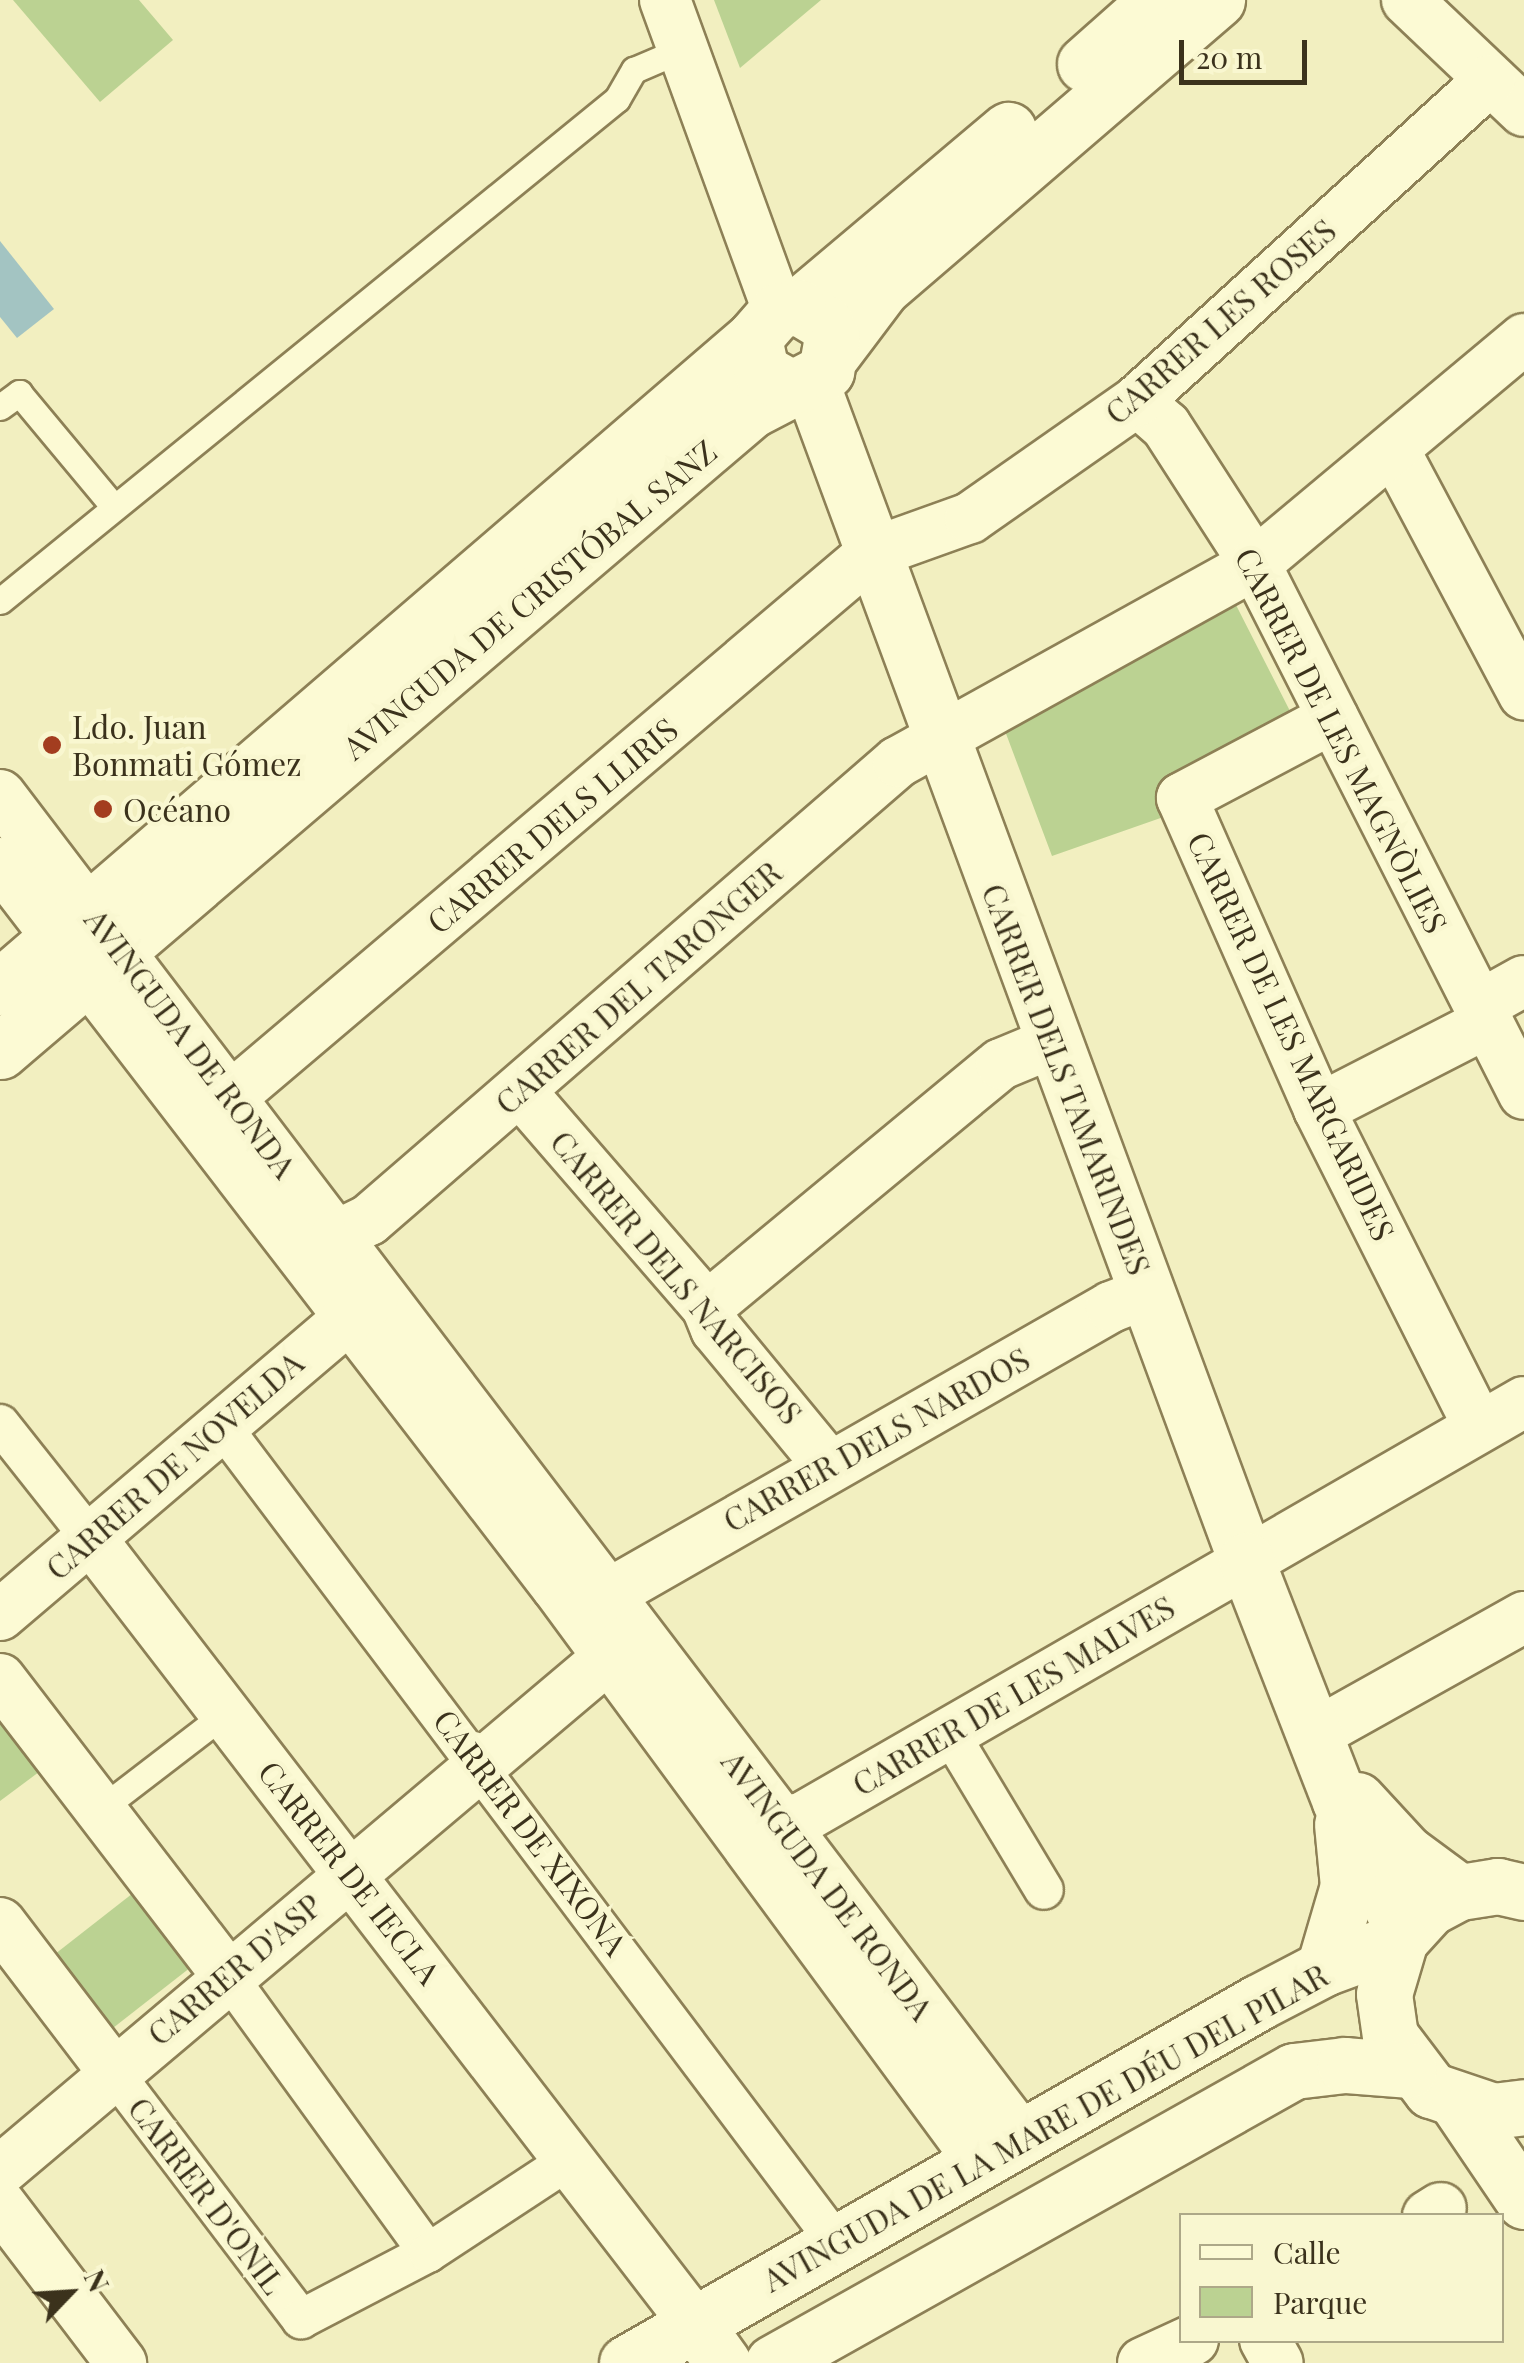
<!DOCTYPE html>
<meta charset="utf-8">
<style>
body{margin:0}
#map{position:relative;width:1524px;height:2363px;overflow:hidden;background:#f2efc0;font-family:"Playfair Display",serif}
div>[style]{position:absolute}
.green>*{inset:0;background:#bbd292;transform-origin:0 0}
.water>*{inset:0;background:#a3c4c2}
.roads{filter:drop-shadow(2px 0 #8d8056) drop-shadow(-2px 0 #8d8056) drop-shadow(0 2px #8d8056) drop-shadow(0 -2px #8d8056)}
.service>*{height:25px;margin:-12.5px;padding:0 12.5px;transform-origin:12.5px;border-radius:12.5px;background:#fcfad4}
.pedestrian>*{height:38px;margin:-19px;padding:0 19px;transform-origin:19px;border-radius:19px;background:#fcfad4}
.minor>*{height:50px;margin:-25px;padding:0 25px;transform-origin:25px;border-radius:25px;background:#fcfad4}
.tertiary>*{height:55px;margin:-27.5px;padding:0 27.5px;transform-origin:27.5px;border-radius:27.5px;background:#fcfad4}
.dots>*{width:28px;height:28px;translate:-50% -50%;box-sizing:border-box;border:5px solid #f9f7d0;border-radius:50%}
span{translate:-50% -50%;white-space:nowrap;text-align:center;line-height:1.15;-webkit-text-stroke:9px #f9f7d0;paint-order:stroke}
.street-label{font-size:32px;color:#3b321c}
.poi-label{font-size:32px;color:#3b321c}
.left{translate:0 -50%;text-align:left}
.legend{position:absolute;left:1179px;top:2213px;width:325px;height:130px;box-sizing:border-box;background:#f9f7d0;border:2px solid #ada888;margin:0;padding:12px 18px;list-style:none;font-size:30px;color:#3b321c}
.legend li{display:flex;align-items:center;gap:20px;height:50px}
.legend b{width:50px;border:2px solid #ada888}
.north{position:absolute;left:20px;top:2243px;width:100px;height:100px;-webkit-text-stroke:8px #f9f7d0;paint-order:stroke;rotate:65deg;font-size:28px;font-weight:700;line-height:40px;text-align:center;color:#3b321c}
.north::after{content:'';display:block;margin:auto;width:35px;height:45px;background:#3b321c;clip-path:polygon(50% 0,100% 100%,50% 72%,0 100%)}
.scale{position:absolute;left:1179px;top:40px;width:128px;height:45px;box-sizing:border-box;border:5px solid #3b321c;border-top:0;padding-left:12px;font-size:30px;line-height:35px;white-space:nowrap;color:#3b321c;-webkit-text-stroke:8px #f9f7d0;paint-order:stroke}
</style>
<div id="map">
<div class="green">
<div style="clip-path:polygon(13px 0,139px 0,173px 40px,100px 102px)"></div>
<div style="clip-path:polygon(714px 0,821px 0,740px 68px)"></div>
<div style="clip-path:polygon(1236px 605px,1291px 713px,1158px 784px,1172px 814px,1052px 856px,1005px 731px)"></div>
<div style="clip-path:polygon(0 1711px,43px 1769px,0 1801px)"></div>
<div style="left:137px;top:1890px;width:94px;height:108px;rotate:52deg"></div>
</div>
<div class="water">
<div style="clip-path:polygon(0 241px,54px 309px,17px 338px,0 317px)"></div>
</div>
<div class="roads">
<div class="service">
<div style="left:0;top:407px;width:24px;rotate:-36deg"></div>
<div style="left:19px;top:393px;width:148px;rotate:50.2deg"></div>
<div style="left:0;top:601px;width:795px;rotate:-39.13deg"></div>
<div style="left:617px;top:99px;width:34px;rotate:-60deg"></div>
<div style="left:634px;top:70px;width:53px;rotate:-23.2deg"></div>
<div style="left:102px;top:1808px;width:156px;rotate:-37.5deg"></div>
</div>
<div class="pedestrian">
<div style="left:0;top:1424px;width:147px;rotate:51.6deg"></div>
<div style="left:221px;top:1425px;width:1023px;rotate:53.03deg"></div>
<div style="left:949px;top:1732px;width:184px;rotate:59deg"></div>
<div style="left:227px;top:1975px;width:343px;rotate:54.1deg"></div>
<div style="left:112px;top:2070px;width:313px;rotate:52.8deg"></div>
<div style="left:301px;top:2319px;width:143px;rotate:-27.5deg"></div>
<div style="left:428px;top:2253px;width:171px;rotate:-33.3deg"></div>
</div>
<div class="minor">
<div style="left:665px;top:0;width:330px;rotate:70deg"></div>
<div style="left:1407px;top:0;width:161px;rotate:43.5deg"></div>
<div style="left:1137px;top:401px;width:38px;rotate:41deg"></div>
<div style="left:1166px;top:426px;width:164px;rotate:57.2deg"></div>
<div style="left:1255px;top:564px;width:594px;rotate:63.09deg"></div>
<div style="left:1394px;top:450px;width:277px;rotate:62deg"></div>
<div style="left:1333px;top:718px;width:171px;rotate:152.1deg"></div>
<div style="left:1182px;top:798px;width:340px;rotate:66.2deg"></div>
<div style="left:1319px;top:1109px;width:356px;rotate:63.3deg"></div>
<div style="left:0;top:795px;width:1685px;rotate:52.74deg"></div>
<div style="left:0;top:863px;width:913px;rotate:52.43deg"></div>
<div style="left:557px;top:1587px;width:712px;rotate:53.63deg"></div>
<div style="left:1479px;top:1006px;width:51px;rotate:-29.1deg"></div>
<div style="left:520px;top:1091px;width:286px;rotate:49.1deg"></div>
<div style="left:707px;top:1307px;width:24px;rotate:68deg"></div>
<div style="left:716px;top:1329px;width:178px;rotate:50.5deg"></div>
<div style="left:232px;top:1096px;width:839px;rotate:-40.31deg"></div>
<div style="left:872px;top:553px;width:104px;rotate:-19.7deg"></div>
<div style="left:970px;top:518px;width:204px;rotate:-35deg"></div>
<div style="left:1137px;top:401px;width:477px;rotate:-42.3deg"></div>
<div style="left:1319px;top:1109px;width:190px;rotate:-27.2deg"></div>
<div style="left:336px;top:1236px;width:37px;rotate:-26deg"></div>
<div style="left:369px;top:1220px;width:700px;rotate:-40.89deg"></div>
<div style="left:898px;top:762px;width:408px;rotate:-29deg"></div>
<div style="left:1255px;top:564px;width:351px;rotate:-39.9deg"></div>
<div style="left:707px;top:1307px;width:381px;rotate:-39.6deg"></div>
<div style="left:1001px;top:1064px;width:57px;rotate:-22.5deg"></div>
<div style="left:91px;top:1539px;width:990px;rotate:52.42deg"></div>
<div style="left:609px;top:1594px;width:578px;rotate:-29.76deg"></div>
<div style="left:1111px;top:1307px;width:40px;rotate:-21deg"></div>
<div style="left:0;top:1615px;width:490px;rotate:-40.4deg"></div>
<div style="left:0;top:1679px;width:373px;rotate:52.5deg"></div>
<div style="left:1315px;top:1734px;width:240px;rotate:-29.2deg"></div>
<div style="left:778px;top:1823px;width:25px;rotate:-12deg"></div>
<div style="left:802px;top:1818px;width:833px;rotate:-29.95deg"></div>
<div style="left:0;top:1923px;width:185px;rotate:52.7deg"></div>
<div style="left:0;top:2171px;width:830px;rotate:-40.16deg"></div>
<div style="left:0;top:2204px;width:200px;rotate:52.7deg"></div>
<div style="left:1428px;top:2216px;width:15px;rotate:-32deg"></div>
<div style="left:1265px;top:2340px;width:26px;rotate:61deg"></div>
<div style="left:1143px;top:2363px;width:55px;rotate:-24.7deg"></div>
</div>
<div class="tertiary">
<div style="left:1085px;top:64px;width:96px;rotate:-41.6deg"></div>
<div style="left:798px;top:307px;width:275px;rotate:-40.1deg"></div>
<div style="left:833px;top:353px;width:81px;rotate:-53deg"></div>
<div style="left:882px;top:288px;width:442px;rotate:-40.7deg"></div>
<div style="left:811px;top:383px;width:1255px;rotate:69.72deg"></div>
<div style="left:1246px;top:1560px;width:259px;rotate:68.7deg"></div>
<div style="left:1340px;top:1801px;width:147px;rotate:64.1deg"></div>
<div style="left:0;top:987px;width:995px;rotate:-40.72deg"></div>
<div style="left:0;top:1051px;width:987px;rotate:-40.48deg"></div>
<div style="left:751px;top:410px;width:85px;rotate:-27.5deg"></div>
<div style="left:826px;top:371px;width:34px;rotate:-80deg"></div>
<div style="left:832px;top:338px;width:17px;rotate:-115deg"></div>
<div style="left:825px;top:323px;width:31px;rotate:-149deg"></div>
<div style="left:798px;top:307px;width:20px;rotate:171deg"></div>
<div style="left:778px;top:310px;width:37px;rotate:131deg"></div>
<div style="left:754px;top:338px;width:34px;rotate:78deg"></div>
<div style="left:761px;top:371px;width:33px;rotate:29deg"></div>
<div style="left:1357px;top:1800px;width:72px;rotate:47.2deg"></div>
<div style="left:1406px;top:1853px;width:66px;rotate:36.3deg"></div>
<div style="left:1524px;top:1892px;width:27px;rotate:-167deg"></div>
<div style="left:1498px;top:1886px;width:39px;rotate:171deg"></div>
<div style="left:1459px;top:1892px;width:34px;rotate:152deg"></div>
<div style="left:1429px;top:1908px;width:43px;rotate:132.2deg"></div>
<div style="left:1400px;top:1940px;width:56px;rotate:106.5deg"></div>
<div style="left:1384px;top:1994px;width:42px;rotate:81.9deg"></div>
<div style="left:1390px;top:2036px;width:68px;rotate:52.8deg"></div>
<div style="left:1431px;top:2090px;width:65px;rotate:18.7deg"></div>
<div style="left:1493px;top:2111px;width:31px;rotate:-7deg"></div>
<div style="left:1324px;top:1968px;width:85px;rotate:-73.7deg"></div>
<div style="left:1348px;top:1886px;width:62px;rotate:-95.5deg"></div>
<div style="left:1459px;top:2105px;width:116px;rotate:55.9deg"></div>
<div style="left:695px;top:2324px;width:48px;rotate:54.3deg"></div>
<div style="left:627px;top:2363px;width:726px;rotate:-29.74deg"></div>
<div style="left:1257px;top:2003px;width:76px;rotate:-27.6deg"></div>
<div style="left:1324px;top:1968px;width:81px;rotate:-20.2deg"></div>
<div style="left:773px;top:2363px;width:597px;rotate:-29.27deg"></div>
<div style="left:1294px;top:2071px;width:51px;rotate:-6.7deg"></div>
<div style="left:1345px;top:2065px;width:64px;rotate:4.5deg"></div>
</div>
</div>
<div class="dots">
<div style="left:52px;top:745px;background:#a33d1f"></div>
<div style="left:103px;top:809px;background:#a33d1f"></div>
</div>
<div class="street-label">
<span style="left:1220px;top:321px;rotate:-41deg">CARRER LES ROSES</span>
<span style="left:529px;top:599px;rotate:-40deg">AVINGUDA DE CRISTÓBAL SANZ</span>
<span style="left:1342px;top:740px;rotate:63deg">CARRER DE LES MAGNÒLIES</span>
<span style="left:552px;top:825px;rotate:-40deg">CARRER DELS LLIRIS</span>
<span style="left:638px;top:987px;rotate:-41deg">CARRER DEL TARONGER</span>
<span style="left:1292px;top:1036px;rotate:65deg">CARRER DE LES MARGARIDES</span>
<span style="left:191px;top:1043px;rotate:53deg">AVINGUDA DE RONDA</span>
<span style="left:1067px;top:1079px;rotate:69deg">CARRER DELS TAMARINDES</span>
<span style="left:677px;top:1277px;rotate:50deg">CARRER DELS NARCISOS</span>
<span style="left:876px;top:1439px;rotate:-29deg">CARRER DELS NARDOS</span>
<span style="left:174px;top:1465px;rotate:-41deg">CARRER DE NOVELDA</span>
<span style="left:1013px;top:1695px;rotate:-30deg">CARRER DE LES MALVES</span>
<span style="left:531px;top:1832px;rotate:53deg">CARRER DE XIXONA</span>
<span style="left:350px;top:1872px;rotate:52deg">CARRER DE IECLA</span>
<span style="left:828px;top:1885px;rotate:53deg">AVINGUDA DE RONDA</span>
<span style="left:234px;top:1969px;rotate:-40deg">CARRER D'ASP</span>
<span style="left:1045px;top:2127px;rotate:-29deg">AVINGUDA DE LA MARE DE DÉU DEL PILAR</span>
<span style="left:207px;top:2195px;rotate:53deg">CARRER D'ONIL</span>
</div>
<div class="poi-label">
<span class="left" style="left:72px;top:745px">Ldo. Juan<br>Bonmati Gómez</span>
<span class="left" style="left:123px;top:809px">Océano</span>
</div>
<ul class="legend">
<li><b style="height:12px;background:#fcfad4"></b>Calle</li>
<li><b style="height:28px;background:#bbd292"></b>Parque</li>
</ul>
<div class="north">N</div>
<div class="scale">20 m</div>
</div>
